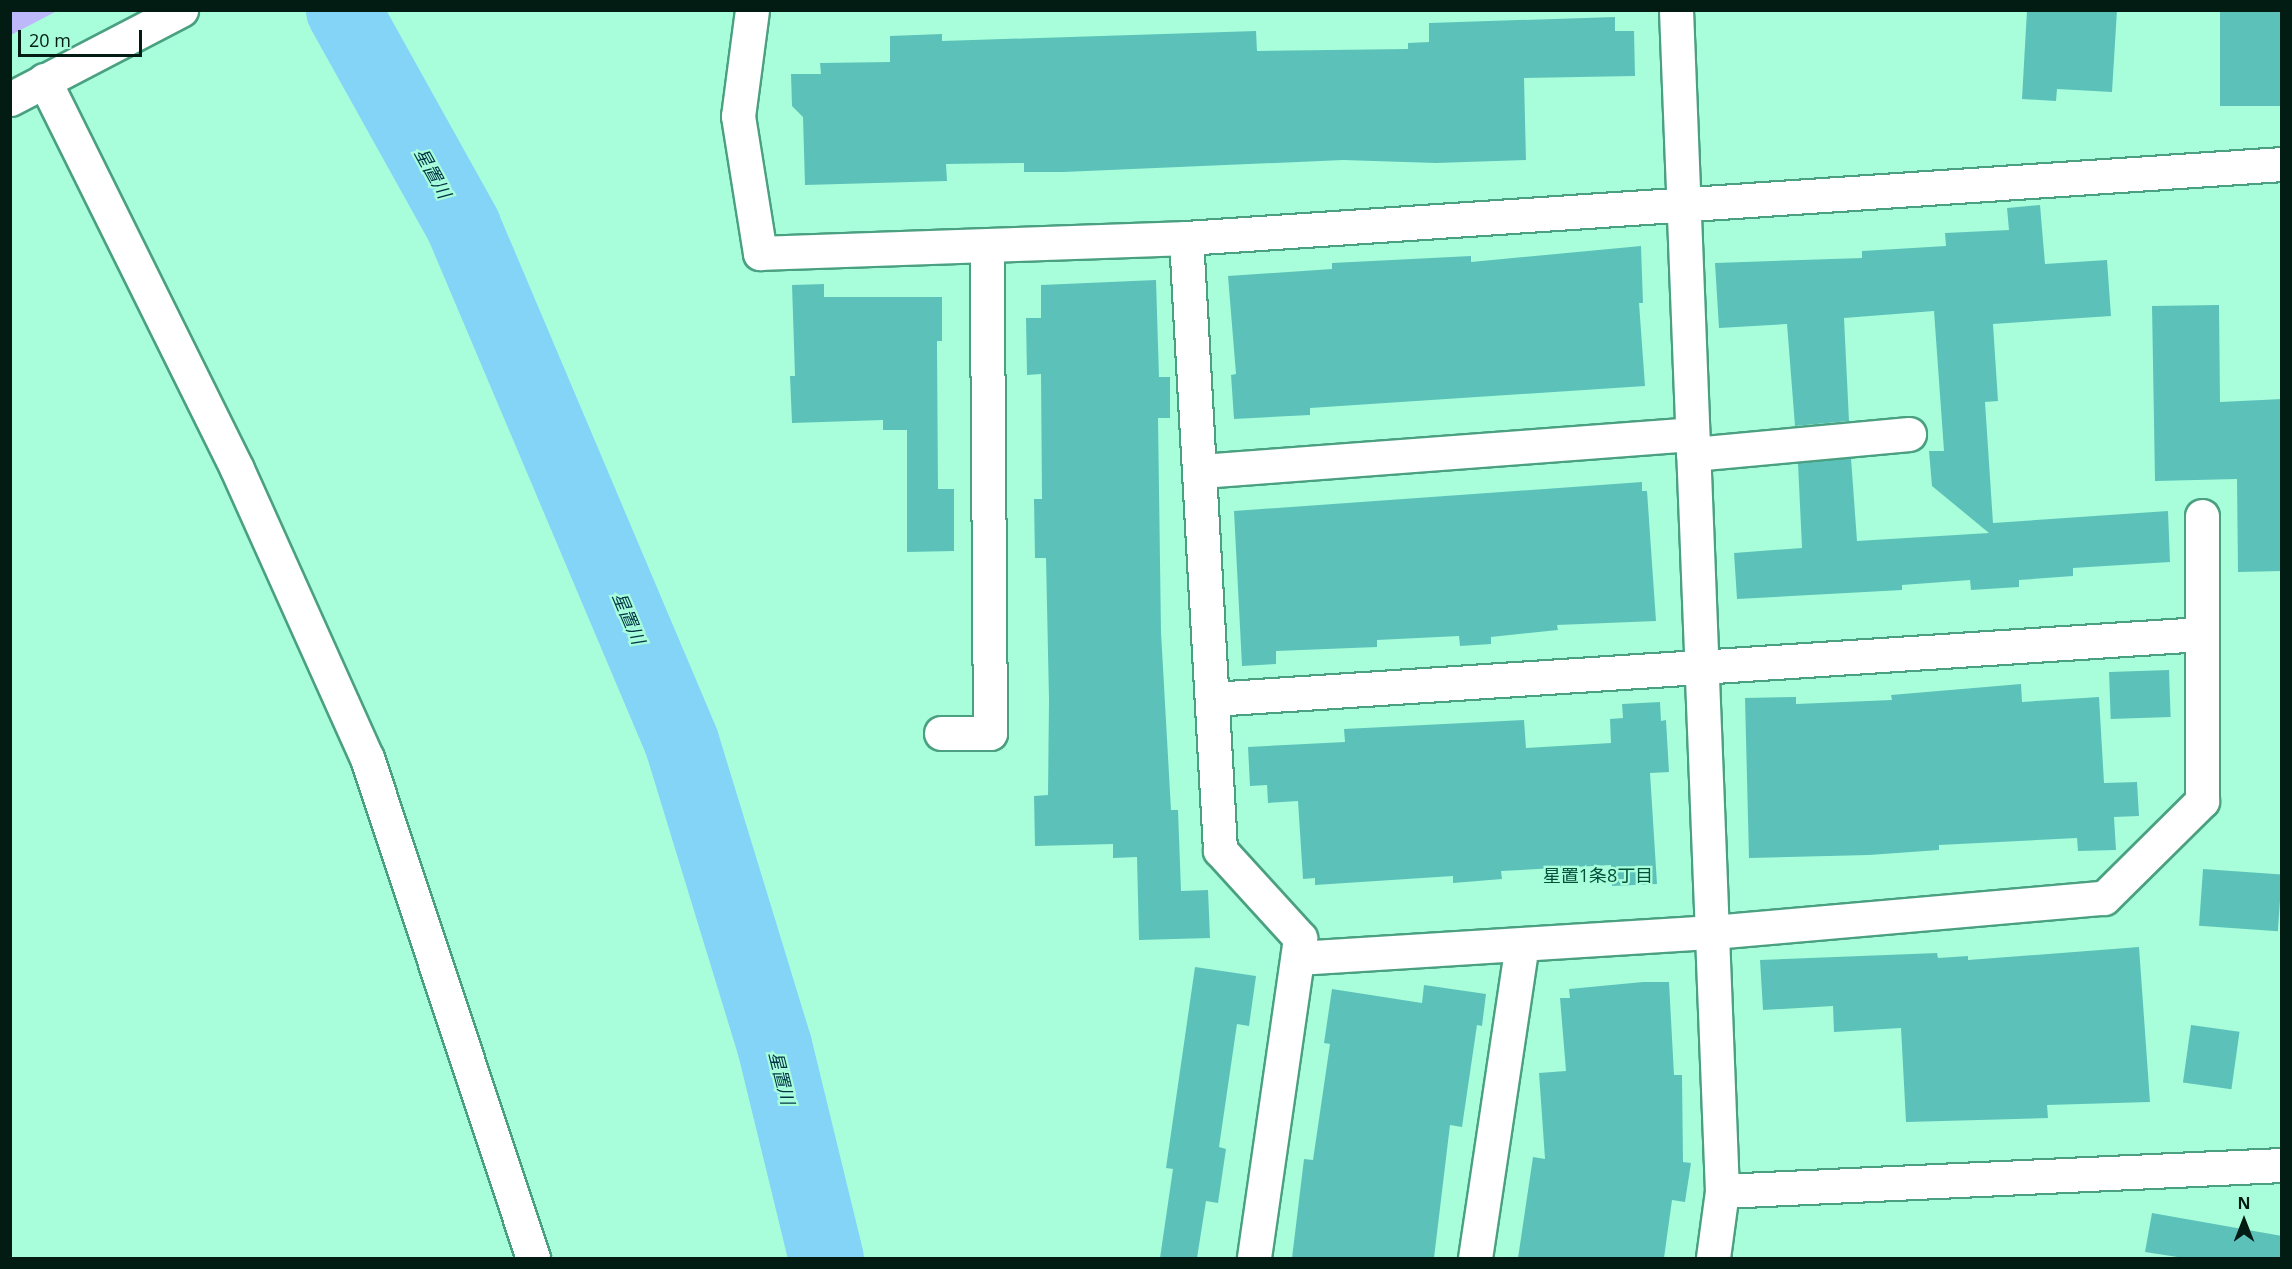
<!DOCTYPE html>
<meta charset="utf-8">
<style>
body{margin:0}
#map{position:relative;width:2292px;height:1269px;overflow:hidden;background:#a8fedb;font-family:"Open Sans","Noto Sans JP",sans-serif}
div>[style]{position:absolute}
.green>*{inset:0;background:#bcb8fa}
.river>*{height:75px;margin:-37.5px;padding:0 37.5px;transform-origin:37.5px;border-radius:37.5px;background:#83d4f7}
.building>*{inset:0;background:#5cc2b9;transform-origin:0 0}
.roads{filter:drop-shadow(2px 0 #4aa081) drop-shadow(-2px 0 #4aa081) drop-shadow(0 2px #4aa081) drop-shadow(0 -2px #4aa081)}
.street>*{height:33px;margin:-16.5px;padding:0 16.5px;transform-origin:16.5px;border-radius:16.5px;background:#fff}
.secondary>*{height:33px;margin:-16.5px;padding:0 16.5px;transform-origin:16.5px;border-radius:16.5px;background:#fff}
span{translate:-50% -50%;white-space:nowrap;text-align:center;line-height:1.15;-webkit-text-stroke:4.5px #a8fedb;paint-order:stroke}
.water-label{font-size:18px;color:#003345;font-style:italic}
.neighbourhood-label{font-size:18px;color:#03503b}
.frame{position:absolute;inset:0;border:12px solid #021c13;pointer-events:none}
.north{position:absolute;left:2214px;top:1191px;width:60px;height:60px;-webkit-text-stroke:4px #a8fedb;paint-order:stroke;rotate:0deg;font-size:16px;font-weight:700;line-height:24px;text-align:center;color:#021c13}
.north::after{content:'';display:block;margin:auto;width:21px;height:27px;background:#021c13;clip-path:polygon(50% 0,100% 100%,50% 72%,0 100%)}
.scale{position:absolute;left:18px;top:30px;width:124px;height:27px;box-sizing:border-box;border:3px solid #021c13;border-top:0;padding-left:8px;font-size:18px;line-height:21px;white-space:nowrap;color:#021c13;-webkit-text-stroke:4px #a8fedb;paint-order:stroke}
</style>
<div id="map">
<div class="green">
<div style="clip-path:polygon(11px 10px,57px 10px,57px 11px,11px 35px)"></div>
</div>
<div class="river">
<div style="left:343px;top:10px;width:247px;rotate:60.9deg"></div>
<div style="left:463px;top:226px;width:559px;rotate:67.06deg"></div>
<div style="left:681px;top:741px;width:318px;rotate:73deg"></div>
<div style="left:774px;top:1045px;width:219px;rotate:76.3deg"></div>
</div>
<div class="building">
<div style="clip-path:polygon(2027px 10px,2117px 10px,2112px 92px,2057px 89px,2056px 101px,2022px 99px)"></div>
<div style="left:2220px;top:10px;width:62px;height:96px"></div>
<div style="clip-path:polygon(1615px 17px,1615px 31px,1634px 31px,1635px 76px,1524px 78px,1526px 160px,1436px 163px,1343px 160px,1063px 172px,1024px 172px,1024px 163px,946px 164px,947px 181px,805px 185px,803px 117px,792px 106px,791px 74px,821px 74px,820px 63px,890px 62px,890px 36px,942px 34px,942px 41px,1256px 31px,1257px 51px,1408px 49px,1408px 43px,1429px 42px,1429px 23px)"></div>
<div style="clip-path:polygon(2040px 205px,2045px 264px,2107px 260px,2111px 316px,1993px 324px,1998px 401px,1985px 402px,1993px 523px,2168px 511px,2170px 562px,2073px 568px,2073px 576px,2019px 580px,2019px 587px,1971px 590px,1970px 580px,1902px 585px,1902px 590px,1737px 599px,1734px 553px,1802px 548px,1798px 463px,1851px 458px,1857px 541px,1989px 533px,1932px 486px,1929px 451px,1944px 451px,1934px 311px,1844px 318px,1849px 421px,1795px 426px,1787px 324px,1719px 328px,1715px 263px,1862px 258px,1862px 251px,1946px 246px,1945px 233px,2009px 230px,2007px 208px)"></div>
<div style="clip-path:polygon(1641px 246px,1643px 303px,1639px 303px,1645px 386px,1310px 408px,1310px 415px,1234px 419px,1231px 375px,1236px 374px,1228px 276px,1332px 269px,1332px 263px,1471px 256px,1471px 262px)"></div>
<div style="clip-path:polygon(1156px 280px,1159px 377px,1170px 377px,1170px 418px,1158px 418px,1161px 632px,1171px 810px,1178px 810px,1181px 891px,1208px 890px,1210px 938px,1139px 940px,1137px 857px,1113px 858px,1113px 844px,1035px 846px,1034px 796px,1048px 795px,1049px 700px,1046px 558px,1035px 558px,1034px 499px,1042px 499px,1041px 374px,1027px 375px,1026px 318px,1041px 318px,1041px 285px)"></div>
<div style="clip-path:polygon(824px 284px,824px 297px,942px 297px,942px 341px,937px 341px,938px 489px,954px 489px,954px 551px,907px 552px,907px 430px,883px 430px,883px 420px,792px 423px,790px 376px,795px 376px,792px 285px)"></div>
<div style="clip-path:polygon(2219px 305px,2220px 402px,2282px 399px,2282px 571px,2238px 572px,2237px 479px,2155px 481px,2152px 306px)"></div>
<div style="clip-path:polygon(1642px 482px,1642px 491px,1647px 491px,1656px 621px,1557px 625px,1558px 630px,1491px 637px,1491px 644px,1460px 646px,1459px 636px,1377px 640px,1377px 647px,1276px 651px,1276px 664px,1242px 666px,1234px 511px)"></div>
<div style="left:2169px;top:670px;width:47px;height:60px;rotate:88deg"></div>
<div style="clip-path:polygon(2021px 684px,2022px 702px,2099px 697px,2104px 783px,2137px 782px,2139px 816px,2114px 817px,2116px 850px,2078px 851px,2077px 838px,1939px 845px,1939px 850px,1869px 855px,1749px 858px,1745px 698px,1796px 697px,1796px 704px,1892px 700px,1891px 695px)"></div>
<div style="clip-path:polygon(1660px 702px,1661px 721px,1666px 720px,1669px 772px,1650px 773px,1657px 884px,1612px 886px,1611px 865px,1501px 871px,1502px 879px,1453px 883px,1453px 876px,1315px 885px,1315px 878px,1303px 879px,1298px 801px,1268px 803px,1267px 785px,1250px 786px,1248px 747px,1345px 742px,1344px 729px,1524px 720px,1526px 748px,1611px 743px,1610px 719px,1623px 718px,1622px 704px)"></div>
<div style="left:2203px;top:869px;width:79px;height:57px;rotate:4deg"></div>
<div style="clip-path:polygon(2139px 947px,2150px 1102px,2047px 1105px,2048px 1118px,1906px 1122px,1901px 1028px,1834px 1032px,1833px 1006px,1763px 1010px,1760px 960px,1937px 953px,1938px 958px,1968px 956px,1968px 960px)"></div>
<div style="clip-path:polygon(1195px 967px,1256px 976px,1249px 1026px,1237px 1024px,1219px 1147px,1226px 1149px,1218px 1203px,1206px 1201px,1197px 1258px,1160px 1258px,1173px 1169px,1166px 1168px)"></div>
<div style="clip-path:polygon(1643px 982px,1669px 982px,1674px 1075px,1682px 1075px,1683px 1162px,1691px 1163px,1685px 1202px,1672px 1200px,1664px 1258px,1518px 1258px,1533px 1157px,1545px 1159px,1539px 1073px,1566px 1071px,1560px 998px,1570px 998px,1569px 989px)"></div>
<div style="clip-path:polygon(1424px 985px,1486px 994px,1482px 1026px,1477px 1025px,1462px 1127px,1450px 1125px,1434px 1258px,1292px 1258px,1304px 1159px,1313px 1160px,1330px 1044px,1324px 1043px,1332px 989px,1422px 1003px)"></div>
<div style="left:2191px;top:1025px;width:49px;height:58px;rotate:8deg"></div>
<div style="clip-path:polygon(2152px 1213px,2282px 1236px,2282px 1258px,2184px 1258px,2145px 1252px)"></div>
</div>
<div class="roads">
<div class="street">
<div style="left:752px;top:10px;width:107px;rotate:97.5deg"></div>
<div style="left:738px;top:116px;width:139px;rotate:80.9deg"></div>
<div style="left:760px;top:253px;width:426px;rotate:-2deg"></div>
<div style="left:1186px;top:238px;width:1098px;rotate:-3.86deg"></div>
<div style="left:1676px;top:10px;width:1182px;rotate:87.77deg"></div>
<div style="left:1722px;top:1191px;width:68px;rotate:97.7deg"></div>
<div style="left:44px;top:80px;width:434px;rotate:63.6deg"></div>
<div style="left:237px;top:469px;width:317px;rotate:65.8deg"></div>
<div style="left:367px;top:758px;width:527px;rotate:71.63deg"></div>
<div style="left:1186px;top:238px;width:613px;rotate:86.82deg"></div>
<div style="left:1220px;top:850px;width:119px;rotate:47.7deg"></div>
<div style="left:1300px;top:938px;width:323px;rotate:98.2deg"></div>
<div style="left:1693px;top:454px;width:217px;rotate:-5.3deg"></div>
<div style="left:1201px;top:471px;width:492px;rotate:-4.3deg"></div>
<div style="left:1212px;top:699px;width:992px;rotate:-3.76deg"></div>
<div style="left:941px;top:733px;width:49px"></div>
<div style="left:990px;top:733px;width:486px;rotate:-90.4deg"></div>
<div style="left:1298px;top:958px;width:415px;rotate:-3.6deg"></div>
<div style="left:1712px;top:932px;width:393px;rotate:-5deg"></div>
<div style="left:2104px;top:898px;width:138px;rotate:-44.7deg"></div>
<div style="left:2202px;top:801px;width:285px;rotate:-90deg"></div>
<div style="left:1722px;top:1191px;width:561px;rotate:-2.66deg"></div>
<div style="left:1475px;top:1258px;width:317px;rotate:-81.5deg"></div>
</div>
<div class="secondary">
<div style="left:10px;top:99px;width:193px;rotate:-27.5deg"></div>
</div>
</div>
<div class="water-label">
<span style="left:433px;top:173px;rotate:61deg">星置川</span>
<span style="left:629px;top:618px;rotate:67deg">星置川</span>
<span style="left:782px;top:1078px;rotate:76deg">星置川</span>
</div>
<div class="neighbourhood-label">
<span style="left:1598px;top:875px">星置1条8丁目</span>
</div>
<div class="frame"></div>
<div class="north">N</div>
<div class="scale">20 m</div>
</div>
